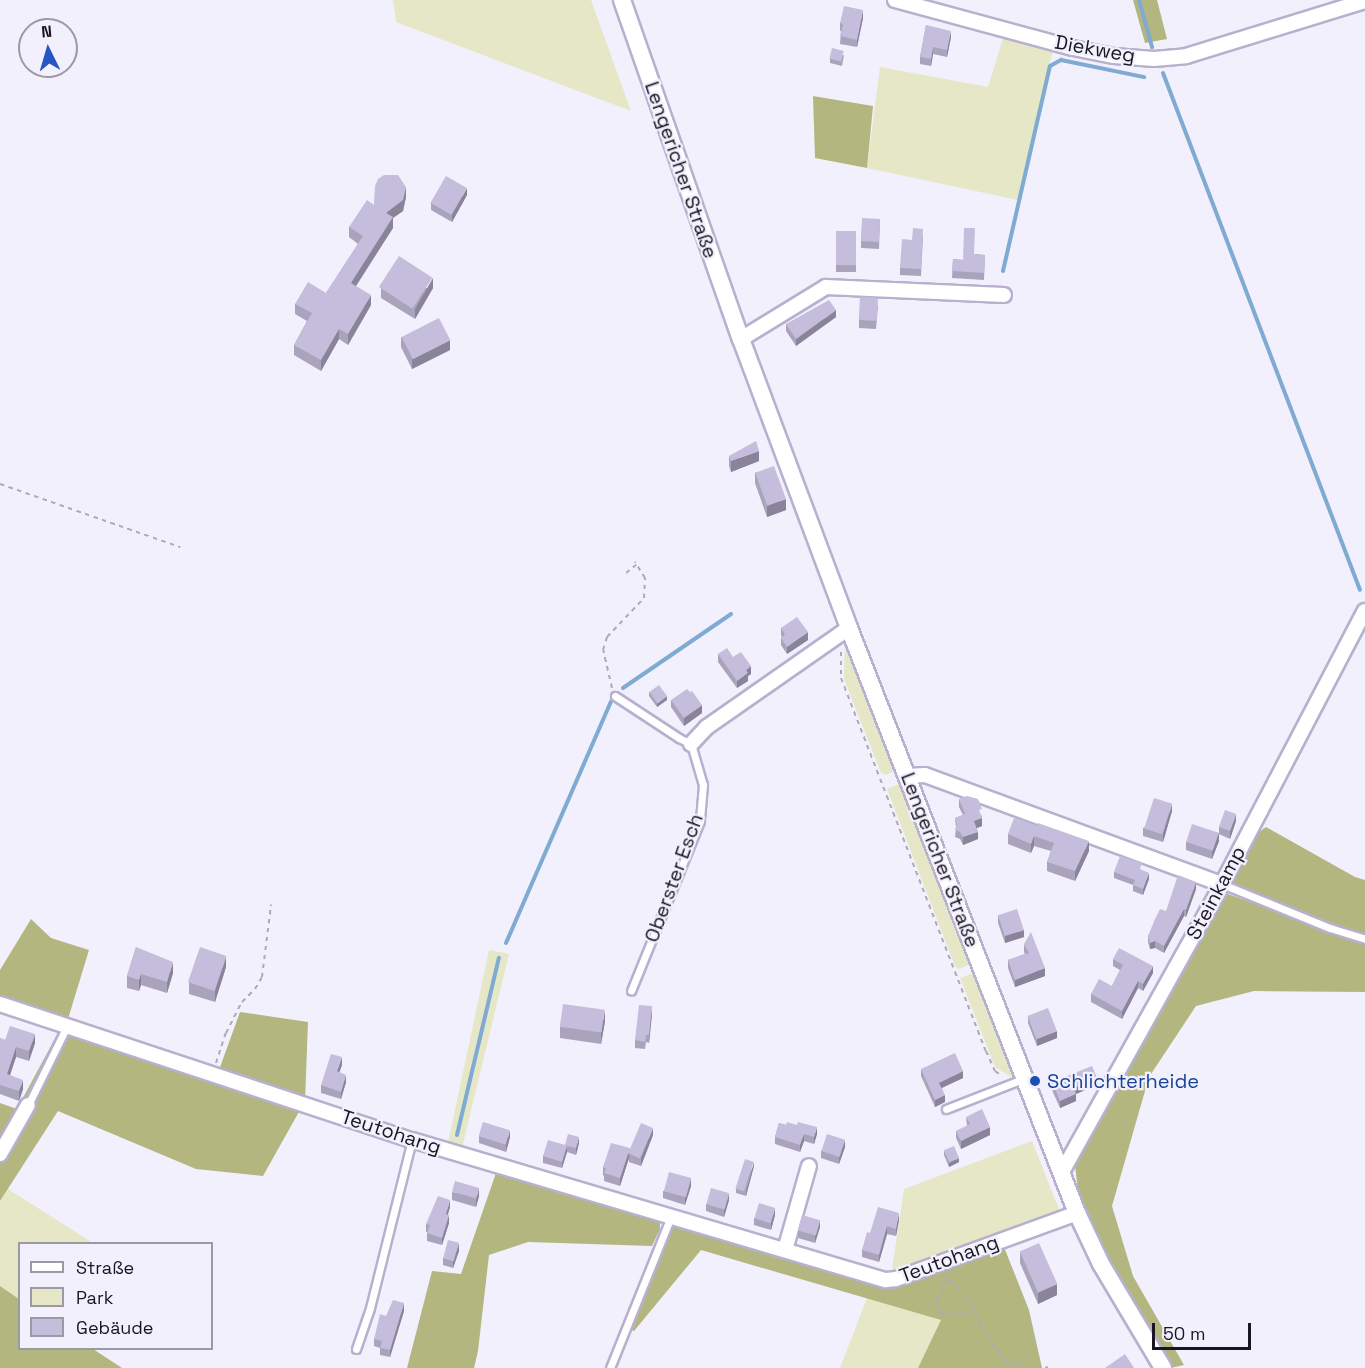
<!DOCTYPE html>
<meta charset="utf-8">
<style>
body{margin:0}
#map{position:relative;width:1365px;height:1368px;overflow:hidden;background:#f2f0fc;font-family:"Space Grotesk",sans-serif}
div>[style]{position:absolute}
.green>*{inset:0;background:#e5e7c6}
.forest>*{inset:0;background:#b3b67f}
.stream>*{height:4px;margin:-2px;padding:0 2px;transform-origin:2px;border-radius:2px;background:#7faad1}
.path>*{height:2px;margin-top:-1px;transform-origin:0;background:repeating-linear-gradient(90deg,#acaab5 0 4.5px,transparent 0 9px)}
.roads{filter:drop-shadow(2px 0 #b7b0ce) drop-shadow(-2px 0 #b7b0ce) drop-shadow(0 2px #b7b0ce) drop-shadow(0 -2px #b7b0ce)}
.service>*{height:7px;margin:-3.5px;padding:0 3.5px;transform-origin:3.5px;border-radius:3.5px;background:#fff}
.minor>*{height:14px;margin:-7px;padding:0 7px;transform-origin:7px;border-radius:7px;background:#fff}
.tertiary>*{height:16px;margin:-8px;padding:0 8px;transform-origin:8px;border-radius:8px;background:#fff}
.wall>*{inset:0;background:#a9a3bc;transform-origin:0 0}
.shaded-wall>*{inset:0;background:#898499}
.building>*{inset:0;background:#c4bddb;transform-origin:0 0}
.dots>*{width:16px;height:16px;translate:-50% -50%;box-sizing:border-box;border:3px solid #f2f0fc;border-radius:50%}
span{translate:-50% -50%;white-space:nowrap;text-align:center;line-height:1.15;-webkit-text-stroke:4.5px #f2f0fc;paint-order:stroke}
.street-label{font-size:20px;color:#191621}
.transit-label{font-size:20px;color:#164399}
.left{translate:0 -50%;text-align:left}
.legend{position:absolute;left:18px;top:1242px;width:195px;height:108px;box-sizing:border-box;background:#f2f0fc;border:2px solid #9b99a4;margin:0;padding:8px 10px;list-style:none;font-size:18px;color:#191621}
.legend li{display:flex;align-items:center;gap:12px;height:30px}
.legend b{width:30px;border:2px solid #9b99a4}
.north{position:absolute;left:18px;top:18px;width:60px;height:60px;box-sizing:border-box;background:#f2f0fc;border:2px solid #9b99a4;border-radius:50%;rotate:355deg;font-size:16px;font-weight:700;line-height:24px;text-align:center;color:#191621}
.north::after{content:'';display:block;margin:auto;width:21px;height:27px;background:#2855c4;clip-path:polygon(50% 0,100% 100%,50% 72%,0 100%)}
.scale{position:absolute;left:1152px;top:1323px;width:99px;height:27px;box-sizing:border-box;border:3px solid #191621;border-top:0;padding-left:8px;font-size:18px;line-height:21px;white-space:nowrap;color:#191621;-webkit-text-stroke:4px #f2f0fc;paint-order:stroke}
</style>
<div id="map">
<div class="green">
<div style="clip-path:polygon(393px 0,591px 0,631px 111px,396px 22px)"></div>
<div style="clip-path:polygon(1004px 35px,1053px 50px,1018px 200px,867px 168px,880px 67px,988px 87px)"></div>
<div style="clip-path:polygon(845px 641px,849px 642px,897px 770px,886px 775px,881px 773px,844px 679px)"></div>
<div style="clip-path:polygon(901px 783px,973px 963px,959px 969px,955px 966px,887px 789px)"></div>
<div style="clip-path:polygon(489px 950px,509px 954px,462px 1148px,448px 1143px)"></div>
<div style="clip-path:polygon(977px 972px,1015px 1076px,1012px 1077px,996px 1068px,993px 1062px,960px 978px)"></div>
<div style="clip-path:polygon(1032px 1141px,1060px 1212px,891px 1276px,904px 1189px)"></div>
<div style="clip-path:polygon(8px 1189px,93px 1243px,20px 1244px,19px 1299px,0 1286px,0 1201px)"></div>
<div style="clip-path:polygon(867px 1298px,942px 1320px,918px 1368px,840px 1368px)"></div>
</div>
<div class="forest">
<div style="clip-path:polygon(1133px 0,1157px 0,1167px 39px,1145px 43px)"></div>
<div style="clip-path:polygon(813px 96px,873px 106px,867px 168px,815px 158px)"></div>
<div style="clip-path:polygon(1266px 827px,1355px 877px,1365px 880px,1365px 935px,1329px 924px,1234px 884px,1230px 877px,1252px 837px)"></div>
<div style="clip-path:polygon(1228px 894px,1365px 943px,1365px 992px,1254px 991px,1196px 1006px,1149px 1077px,1112px 1206px,1133px 1276px,1184px 1365px,1170px 1368px,1119px 1281px,1079px 1198px,1075px 1166px,1216px 905px)"></div>
<div style="clip-path:polygon(31px 919px,51px 938px,89px 950px,68px 1019px,219px 1070px,240px 1012px,308px 1022px,305px 1101px,263px 1176px,196px 1169px,58px 1111px,0 1201px,0 1103px,17px 1109px,59px 1031px,0 1009px,0 970px)"></div>
<div style="clip-path:polygon(497px 1170px,660px 1218px,660px 1229px,652px 1246px,528px 1242px,489px 1255px,478px 1351px,474px 1368px,407px 1368px,432px 1271px,461px 1274px)"></div>
<div style="clip-path:polygon(676px 1222px,891px 1285px,1004px 1247px,1029px 1310px,1042px 1368px,918px 1368px,941px 1320px,701px 1250px,634px 1331px,631px 1330px,651px 1271px,667px 1233px)"></div>
<div style="clip-path:polygon(0 1286px,19px 1299px,20px 1348px,93px 1349px,122px 1368px,0 1368px)"></div>
</div>
<div class="stream">
<div style="left:1139px;top:0;width:49px;rotate:74.5deg"></div>
<div style="left:1163px;top:73px;width:553px;rotate:69.14deg"></div>
<div style="left:1003px;top:271px;width:210px;rotate:-77.1deg"></div>
<div style="left:1050px;top:66px;width:13px;rotate:-29deg"></div>
<div style="left:1061px;top:60px;width:85px;rotate:11.6deg"></div>
<div style="left:623px;top:688px;width:131px;rotate:-34.4deg"></div>
<div style="left:506px;top:943px;width:263px;rotate:-66.5deg"></div>
<div style="left:457px;top:1135px;width:182px;rotate:-76.7deg"></div>
</div>
<div class="path">
<div style="left:0;top:484px;width:191px;rotate:19.3deg"></div>
<div style="left:626px;top:573px;width:13px;rotate:-39deg"></div>
<div style="left:841px;top:652px;width:26px;rotate:90deg"></div>
<div style="left:841px;top:678px;width:400px;rotate:68.8deg"></div>
<div style="left:986px;top:1051px;width:22px;rotate:66deg"></div>
<div style="left:995px;top:1071px;width:9px;rotate:36deg"></div>
<div style="left:612px;top:688px;width:39px;rotate:-103deg"></div>
<div style="left:603px;top:650px;width:14px;rotate:-73deg"></div>
<div style="left:607px;top:637px;width:54px;rotate:-46.5deg"></div>
<div style="left:644px;top:598px;width:20px;rotate:-87deg"></div>
<div style="left:645px;top:578px;width:19px;rotate:-122deg"></div>
<div style="left:216px;top:1063px;width:32px;rotate:-72deg"></div>
<div style="left:226px;top:1033px;width:35px;rotate:-63deg"></div>
<div style="left:242px;top:1002px;width:18px;rotate:-45deg"></div>
<div style="left:255px;top:989px;width:14px;rotate:-60deg"></div>
<div style="left:262px;top:977px;width:73px;rotate:-82.9deg"></div>
<div style="left:943px;top:1275px;width:18px;rotate:41deg"></div>
<div style="left:957px;top:1287px;width:25px;rotate:53deg"></div>
<div style="left:972px;top:1307px;width:24px;rotate:66deg"></div>
<div style="left:982px;top:1329px;width:40px;rotate:53deg"></div>
<div style="left:1006px;top:1361px;width:21px;rotate:19deg"></div>
<div style="left:949px;top:1281px;width:24px;rotate:125deg"></div>
<div style="left:935px;top:1301px;width:13px;rotate:63deg"></div>
<div style="left:941px;top:1313px;width:36px;rotate:2deg"></div>
<div style="left:1045px;top:1368px;width:3px;rotate:-18deg"></div>
</div>
<div class="roads">
<div class="service">
<div style="left:615px;top:696px;width:77px;rotate:33.3deg"></div>
<div style="left:679px;top:738px;width:13px;rotate:27deg"></div>
<div style="left:691px;top:744px;width:43px;rotate:73.7deg"></div>
<div style="left:703px;top:785px;width:36px;rotate:95deg"></div>
<div style="left:700px;top:821px;width:183px;rotate:112.1deg"></div>
<div style="left:1222px;top:884px;width:117px;rotate:22.2deg"></div>
<div style="left:1330px;top:928px;width:37px;rotate:17deg"></div>
<div style="left:28px;top:1105px;width:88px;rotate:-63.7deg"></div>
<div style="left:946px;top:1109px;width:83px;rotate:-21.3deg"></div>
<div style="left:356px;top:1349px;width:43px;rotate:-71.1deg"></div>
<div style="left:370px;top:1308px;width:173px;rotate:-76deg"></div>
<div style="left:610px;top:1368px;width:164px;rotate:-68.1deg"></div>
</div>
<div class="minor">
<div style="left:895px;top:0;width:184px;rotate:15.1deg"></div>
<div style="left:1073px;top:48px;width:42px;rotate:11deg"></div>
<div style="left:1114px;top:56px;width:40px;rotate:4.3deg"></div>
<div style="left:1154px;top:59px;width:32px;rotate:-5deg"></div>
<div style="left:1186px;top:56px;width:187px;rotate:-17.1deg"></div>
<div style="left:741px;top:339px;width:100px;rotate:-31.5deg"></div>
<div style="left:826px;top:287px;width:178px;rotate:2.6deg"></div>
<div style="left:691px;top:744px;width:23px;rotate:-47deg"></div>
<div style="left:707px;top:727px;width:173px;rotate:-34.9deg"></div>
<div style="left:907px;top:776px;width:18px;rotate:-3deg"></div>
<div style="left:925px;top:775px;width:316px;rotate:20.2deg"></div>
<div style="left:0;top:1004px;width:434px;rotate:18.3deg"></div>
<div style="left:412px;top:1140px;width:494px;rotate:16.5deg"></div>
<div style="left:886px;top:1280px;width:10px;rotate:-6deg"></div>
<div style="left:896px;top:1279px;width:193px;rotate:-20deg"></div>
<div style="left:0;top:1154px;width:56px;rotate:-60.3deg"></div>
<div style="left:1062px;top:1172px;width:329px;rotate:-60.9deg"></div>
<div style="left:1222px;top:884px;width:308px;rotate:-62.4deg"></div>
<div style="left:785px;top:1250px;width:87px;rotate:-74.1deg"></div>
</div>
<div class="tertiary">
<div style="left:622px;top:0;width:359px;rotate:70.7deg"></div>
<div style="left:741px;top:339px;width:309px;rotate:69.5deg"></div>
<div style="left:849px;top:628px;width:628px;rotate:68.71deg"></div>
<div style="left:1077px;top:1213px;width:56px;rotate:64.8deg"></div>
<div style="left:1101px;top:1264px;width:121px;rotate:59.2deg"></div>
</div>
</div>
<div class="wall">
<div style="clip-path:polygon(863px 18px,857px 47px,840px 44px,841px 31px,840px 31px,840px 23px)"></div>
<div style="clip-path:polygon(926px 25px,951px 37px,947px 57px,933px 54px,931px 66px,920px 64px,920px 57px)"></div>
<div style="clip-path:polygon(844px 55px,842px 66px,830px 63px,830px 59px)"></div>
<div style="clip-path:polygon(467px 195px,452px 222px,431px 210px,431px 203px)"></div>
<div style="clip-path:polygon(406px 197px,403px 211px,393px 218px,393px 228px,355px 286px,371px 305px,348px 345px,339px 339px,321px 371px,294px 355px,294px 345px,307px 321px,295px 314px,295px 304px,326px 293px,358px 244px,349px 237px,349px 227px,374px 205px)"></div>
<div style="clip-path:polygon(880px 219px,879px 249px,861px 248px,861px 241px)"></div>
<div style="left:836px;top:231px;width:20px;height:41px"></div>
<div style="clip-path:polygon(923px 236px,921px 276px,900px 275px,900px 268px,912px 240px)"></div>
<div style="clip-path:polygon(974px 254px,985px 255px,984px 280px,952px 278px,953px 259px,963px 260px)"></div>
<div style="clip-path:polygon(381px 288px,433px 288px,415px 319px,381px 298px)"></div>
<div style="clip-path:polygon(878px 305px,876px 329px,859px 328px,859px 320px)"></div>
<div style="clip-path:polygon(836px 317px,796px 346px,786px 331px,786px 324px)"></div>
<div style="clip-path:polygon(401px 337px,450px 350px,412px 369px,401px 347px)"></div>
<div style="clip-path:polygon(729px 456px,759px 461px,731px 472px,729px 466px)"></div>
<div style="clip-path:polygon(755px 472px,786px 510px,767px 517px,755px 483px)"></div>
<div style="clip-path:polygon(781px 628px,808px 640px,787px 654px,781px 645px,781px 638px,782px 637px,781px 635px)"></div>
<div style="clip-path:polygon(718px 654px,733px 657px,751px 674px,748px 676px,748px 681px,737px 688px,718px 662px)"></div>
<div style="clip-path:polygon(649px 692px,667px 700px,657px 707px,649px 696px)"></div>
<div style="clip-path:polygon(671px 700px,702px 713px,684px 726px,671px 707px)"></div>
<div style="clip-path:polygon(959px 799px,982px 816px,982px 826px,977px 828px,978px 839px,963px 845px,960px 839px,955px 837px,956px 827px,955px 818px,963px 815px,959px 807px)"></div>
<div style="clip-path:polygon(1172px 811px,1163px 842px,1143px 836px,1143px 828px)"></div>
<div style="clip-path:polygon(1236px 821px,1230px 839px,1219px 834px,1219px 841px,1212px 859px,1186px 850px,1186px 842px,1219px 833px,1219px 827px)"></div>
<div style="clip-path:polygon(1037px 826px,1089px 851px,1075px 881px,1047px 871px,1047px 862px,1051px 851px,1034px 846px,1031px 853px,1008px 844px,1008px 834px)"></div>
<div style="clip-path:polygon(1142px 870px,1149px 879px,1143px 895px,1133px 891px,1133px 885px,1114px 878px,1114px 872px)"></div>
<div style="clip-path:polygon(1196px 889px,1186px 917px,1184px 916px,1164px 953px,1155px 948px,1150px 949px,1148px 942px,1148px 936px,1166px 911px)"></div>
<div style="clip-path:polygon(998px 915px,1024px 937px,1005px 943px,998px 923px)"></div>
<div style="clip-path:polygon(1024px 944px,1045px 976px,1015px 987px,1008px 968px,1008px 960px,1025px 954px,1024px 952px)"></div>
<div style="clip-path:polygon(136px 947px,173px 973px,167px 993px,141px 985px,139px 991px,127px 988px,127px 976px)"></div>
<div style="clip-path:polygon(1113px 959px,1153px 973px,1143px 991px,1138px 988px,1122px 1019px,1091px 1002px,1091px 994px,1112px 986px,1120px 970px,1113px 966px)"></div>
<div style="clip-path:polygon(226px 967px,215px 1002px,189px 994px,189px 982px)"></div>
<div style="clip-path:polygon(652px 1014px,649px 1043px,646px 1042px,645px 1049px,635px 1048px,635px 1040px)"></div>
<div style="clip-path:polygon(1028px 1016px,1057px 1038px,1037px 1046px,1028px 1023px)"></div>
<div style="clip-path:polygon(605px 1021px,601px 1044px,560px 1038px,560px 1027px)"></div>
<div style="clip-path:polygon(0 1038px,5px 1040px,35px 1043px,29px 1061px,16px 1057px,10px 1075px,23px 1089px,19px 1101px,0 1094px)"></div>
<div style="clip-path:polygon(342px 1065px,339px 1072px,346px 1082px,341px 1099px,321px 1093px,321px 1085px)"></div>
<div style="clip-path:polygon(921px 1069px,963px 1078px,942px 1088px,945px 1102px,935px 1107px,921px 1076px)"></div>
<div style="clip-path:polygon(1052px 1082px,1097px 1085px,1076px 1094px,1076px 1101px,1060px 1108px,1052px 1090px)"></div>
<div style="clip-path:polygon(966px 1117px,990px 1135px,961px 1149px,956px 1138px,956px 1131px,967px 1126px)"></div>
<div style="clip-path:polygon(779px 1123px,817px 1134px,814px 1144px,804px 1141px,800px 1152px,775px 1144px,775px 1137px)"></div>
<div style="clip-path:polygon(653px 1135px,641px 1166px,629px 1162px,629px 1158px,620px 1186px,604px 1181px,604px 1176px,603px 1175px,603px 1167px,630px 1152px)"></div>
<div style="clip-path:polygon(479px 1136px,510px 1137px,506px 1152px,479px 1143px)"></div>
<div style="clip-path:polygon(579px 1143px,576px 1155px,567px 1152px,562px 1168px,543px 1163px,543px 1156px,565px 1145px)"></div>
<div style="clip-path:polygon(845px 1147px,839px 1164px,821px 1158px,821px 1151px)"></div>
<div style="clip-path:polygon(944px 1151px,959px 1162px,949px 1167px,944px 1155px)"></div>
<div style="clip-path:polygon(754px 1166px,746px 1196px,736px 1193px,736px 1189px)"></div>
<div style="clip-path:polygon(691px 1186px,685px 1205px,663px 1198px,663px 1191px)"></div>
<div style="clip-path:polygon(452px 1192px,479px 1196px,476px 1207px,452px 1200px)"></div>
<div style="clip-path:polygon(729px 1200px,724px 1217px,706px 1211px,706px 1204px)"></div>
<div style="clip-path:polygon(450px 1207px,448px 1214px,449px 1223px,442px 1245px,427px 1241px,427px 1232px,426px 1232px,426px 1224px)"></div>
<div style="clip-path:polygon(775px 1215px,771px 1230px,754px 1225px,754px 1218px)"></div>
<div style="clip-path:polygon(899px 1220px,896px 1236px,887px 1234px,879px 1262px,862px 1257px,862px 1250px,870px 1233px)"></div>
<div style="clip-path:polygon(820px 1227px,815px 1243px,798px 1238px,798px 1231px)"></div>
<div style="clip-path:polygon(459px 1251px,453px 1268px,443px 1265px,443px 1258px)"></div>
<div style="clip-path:polygon(1020px 1252px,1057px 1295px,1038px 1304px,1020px 1263px)"></div>
<div style="clip-path:polygon(404px 1311px,390px 1357px,380px 1355px,380px 1348px,374px 1346px,374px 1339px,386px 1316px)"></div>
</div>
<div class="shaded-wall">
<div style="clip-path:polygon(863px 10px,863px 18px,857px 47px,857px 40px)"></div>
<div style="clip-path:polygon(951px 31px,951px 37px,947px 57px,947px 50px)"></div>
<div style="clip-path:polygon(933px 47px,933px 54px,931px 66px,931px 59px)"></div>
<div style="clip-path:polygon(406px 187px,406px 197px,403px 211px,393px 218px,393px 228px,351px 294px,351px 283px,386px 213px)"></div>
<div style="clip-path:polygon(467px 188px,467px 195px,452px 222px,452px 215px)"></div>
<div style="clip-path:polygon(433px 278px,433px 288px,415px 319px,415px 309px)"></div>
<div style="clip-path:polygon(371px 295px,371px 305px,348px 345px,348px 334px)"></div>
<div style="clip-path:polygon(836px 310px,836px 317px,796px 346px,796px 339px)"></div>
<div style="clip-path:polygon(339px 329px,339px 339px,321px 371px,321px 360px)"></div>
<div style="clip-path:polygon(450px 340px,450px 350px,412px 369px,412px 359px)"></div>
<div style="clip-path:polygon(759px 451px,759px 461px,731px 472px,731px 461px)"></div>
<div style="clip-path:polygon(786px 499px,786px 510px,767px 517px,767px 506px)"></div>
<div style="clip-path:polygon(808px 632px,808px 640px,787px 654px,787px 647px)"></div>
<div style="clip-path:polygon(751px 666px,751px 674px,748px 676px,748px 681px,737px 688px,737px 681px,746px 670px)"></div>
<div style="clip-path:polygon(667px 696px,667px 700px,657px 707px,657px 703px)"></div>
<div style="clip-path:polygon(702px 705px,702px 713px,684px 726px,684px 718px)"></div>
<div style="clip-path:polygon(1172px 804px,1172px 811px,1163px 842px,1163px 834px)"></div>
<div style="clip-path:polygon(1236px 814px,1236px 821px,1230px 839px,1230px 831px)"></div>
<div style="clip-path:polygon(982px 818px,982px 826px,974px 829px,974px 821px)"></div>
<div style="clip-path:polygon(978px 832px,978px 839px,963px 845px,963px 837px)"></div>
<div style="clip-path:polygon(1219px 833px,1219px 841px,1212px 859px,1212px 852px)"></div>
<div style="clip-path:polygon(1034px 836px,1034px 846px,1031px 853px,1031px 844px)"></div>
<div style="clip-path:polygon(1089px 841px,1089px 851px,1075px 881px,1075px 871px)"></div>
<div style="clip-path:polygon(1149px 873px,1149px 879px,1143px 895px,1143px 889px)"></div>
<div style="clip-path:polygon(1196px 882px,1196px 889px,1186px 917px,1186px 910px)"></div>
<div style="clip-path:polygon(1184px 909px,1184px 916px,1164px 953px,1164px 946px)"></div>
<div style="clip-path:polygon(1024px 930px,1024px 937px,1005px 943px,1005px 936px)"></div>
<div style="clip-path:polygon(1155px 941px,1155px 948px,1150px 949px,1150px 943px)"></div>
<div style="clip-path:polygon(226px 956px,226px 967px,215px 1002px,215px 991px)"></div>
<div style="clip-path:polygon(173px 962px,173px 973px,167px 993px,167px 982px)"></div>
<div style="clip-path:polygon(1153px 966px,1153px 973px,1143px 991px,1143px 984px)"></div>
<div style="clip-path:polygon(1045px 968px,1045px 976px,1015px 987px,1015px 980px)"></div>
<div style="clip-path:polygon(141px 974px,141px 985px,139px 991px,139px 980px)"></div>
<div style="clip-path:polygon(1138px 981px,1138px 988px,1122px 1019px,1122px 1011px)"></div>
<div style="clip-path:polygon(652px 1006px,652px 1014px,649px 1043px,649px 1035px)"></div>
<div style="clip-path:polygon(605px 1010px,605px 1021px,601px 1044px,601px 1033px)"></div>
<div style="clip-path:polygon(1057px 1031px,1057px 1038px,1037px 1046px,1037px 1039px)"></div>
<div style="clip-path:polygon(35px 1034px,35px 1043px,29px 1061px,29px 1051px)"></div>
<div style="clip-path:polygon(16px 1047px,16px 1057px,7px 1084px,7px 1074px)"></div>
<div style="clip-path:polygon(342px 1057px,342px 1065px,337px 1079px,337px 1071px)"></div>
<div style="clip-path:polygon(963px 1071px,963px 1078px,939px 1089px,939px 1083px)"></div>
<div style="clip-path:polygon(346px 1075px,346px 1082px,341px 1099px,341px 1092px)"></div>
<div style="clip-path:polygon(1097px 1078px,1097px 1085px,1076px 1094px,1076px 1101px,1060px 1108px,1060px 1101px,1074px 1088px)"></div>
<div style="clip-path:polygon(23px 1080px,23px 1089px,19px 1101px,19px 1091px)"></div>
<div style="clip-path:polygon(945px 1095px,945px 1102px,935px 1107px,935px 1100px)"></div>
<div style="clip-path:polygon(817px 1127px,817px 1134px,814px 1144px,814px 1137px)"></div>
<div style="clip-path:polygon(990px 1127px,990px 1135px,961px 1149px,961px 1141px)"></div>
<div style="clip-path:polygon(653px 1128px,653px 1135px,641px 1166px,641px 1158px)"></div>
<div style="clip-path:polygon(510px 1130px,510px 1137px,506px 1152px,506px 1145px)"></div>
<div style="clip-path:polygon(804px 1134px,804px 1141px,800px 1152px,800px 1145px)"></div>
<div style="clip-path:polygon(579px 1137px,579px 1143px,576px 1155px,576px 1148px)"></div>
<div style="clip-path:polygon(845px 1140px,845px 1147px,839px 1164px,839px 1156px)"></div>
<div style="clip-path:polygon(567px 1146px,567px 1152px,562px 1168px,562px 1162px)"></div>
<div style="clip-path:polygon(630px 1148px,629px 1158px,620px 1186px,620px 1178px)"></div>
<div style="clip-path:polygon(959px 1158px,959px 1162px,949px 1167px,949px 1163px)"></div>
<div style="clip-path:polygon(754px 1162px,754px 1166px,746px 1196px,746px 1192px)"></div>
<div style="clip-path:polygon(691px 1178px,691px 1186px,685px 1205px,685px 1197px)"></div>
<div style="clip-path:polygon(479px 1188px,479px 1196px,476px 1207px,476px 1200px)"></div>
<div style="clip-path:polygon(729px 1193px,729px 1200px,724px 1217px,724px 1209px)"></div>
<div style="clip-path:polygon(450px 1200px,450px 1207px,446px 1221px,446px 1214px)"></div>
<div style="clip-path:polygon(775px 1208px,775px 1215px,771px 1230px,771px 1223px)"></div>
<div style="clip-path:polygon(899px 1213px,899px 1220px,896px 1236px,896px 1229px)"></div>
<div style="clip-path:polygon(449px 1215px,449px 1223px,442px 1245px,442px 1238px)"></div>
<div style="clip-path:polygon(820px 1220px,820px 1227px,815px 1243px,815px 1236px)"></div>
<div style="clip-path:polygon(887px 1226px,887px 1234px,879px 1262px,879px 1255px)"></div>
<div style="clip-path:polygon(459px 1243px,459px 1251px,453px 1268px,453px 1261px)"></div>
<div style="clip-path:polygon(1057px 1284px,1057px 1295px,1038px 1304px,1038px 1292px)"></div>
<div style="clip-path:polygon(404px 1303px,404px 1311px,390px 1357px,390px 1350px)"></div>
</div>
<div class="building">
<div style="clip-path:polygon(844px 6px,863px 10px,857px 40px,840px 36px,843px 24px,840px 23px)"></div>
<div style="clip-path:polygon(926px 25px,951px 31px,947px 50px,933px 47px,931px 59px,920px 57px)"></div>
<div style="left:832px;top:48px;width:12px;height:11px;rotate:14deg"></div>
<div style="clip-path:polygon(384px 175px,398px 175px,406px 187px,403px 200px,386px 213px,393px 217px,351px 283px,371px 295px,348px 334px,339px 329px,321px 360px,294px 345px,312px 313px,295px 304px,308px 282px,326px 293px,363px 236px,349px 227px,367px 200px,374px 205px,375px 186px,378px 179px)"></div>
<div style="left:446px;top:176px;width:24px;height:31px;rotate:30deg"></div>
<div style="left:862px;top:218px;width:18px;height:23px;rotate:3deg"></div>
<div style="clip-path:polygon(913px 228px,923px 229px,921px 269px,900px 268px,902px 239px,912px 240px)"></div>
<div style="clip-path:polygon(964px 228px,975px 228px,974px 254px,985px 255px,984px 273px,952px 271px,953px 259px,963px 260px)"></div>
<div style="left:836px;top:231px;width:20px;height:34px"></div>
<div style="left:399px;top:256px;width:40px;height:37px;rotate:33deg"></div>
<div style="left:860px;top:297px;width:18px;height:23px;rotate:3deg"></div>
<div style="clip-path:polygon(829px 300px,836px 310px,796px 339px,786px 324px)"></div>
<div style="left:439px;top:318px;width:25px;height:42px;rotate:63deg"></div>
<div style="clip-path:polygon(756px 441px,759px 451px,731px 461px,729px 456px)"></div>
<div style="left:774px;top:466px;width:35px;height:20px;rotate:70deg"></div>
<div style="clip-path:polygon(797px 617px,808px 632px,787px 647px,781px 638px,785px 635px,781px 628px)"></div>
<div style="clip-path:polygon(727px 648px,733px 657px,741px 652px,751px 666px,746px 670px,748px 673px,737px 681px,718px 654px)"></div>
<div style="left:659px;top:685px;width:14px;height:12px;rotate:54deg"></div>
<div style="clip-path:polygon(687px 689px,690px 692px,692px 691px,702px 705px,684px 718px,671px 700px)"></div>
<div style="clip-path:polygon(967px 796px,978px 799px,982px 809px,979px 810px,982px 818px,974px 821px,978px 832px,963px 837px,960px 832px,955px 830px,957px 824px,955px 818px,965px 814px,959px 799px)"></div>
<div style="left:1154px;top:798px;width:19px;height:32px;rotate:18deg"></div>
<div style="left:1225px;top:810px;width:12px;height:18px;rotate:20deg"></div>
<div style="clip-path:polygon(1014px 818px,1037px 826px,1038px 823px,1089px 841px,1075px 871px,1047px 862px,1054px 843px,1034px 836px,1031px 844px,1008px 834px)"></div>
<div style="left:1192px;top:824px;width:28px;height:19px;rotate:18deg"></div>
<div style="clip-path:polygon(1120px 856px,1142px 863px,1140px 869px,1149px 873px,1143px 889px,1133px 885px,1135px 880px,1114px 872px)"></div>
<div style="clip-path:polygon(1178px 875px,1196px 882px,1186px 910px,1184px 909px,1164px 946px,1155px 941px,1150px 943px,1148px 936px,1155px 919px,1160px 909px,1166px 911px)"></div>
<div style="left:1017px;top:909px;width:22px;height:20px;rotate:72deg"></div>
<div style="clip-path:polygon(1031px 932px,1045px 968px,1015px 980px,1008px 960px,1029px 953px,1024px 944px)"></div>
<div style="clip-path:polygon(136px 947px,173px 962px,167px 982px,141px 974px,139px 980px,127px 976px)"></div>
<div style="left:200px;top:947px;width:28px;height:37px;rotate:19deg"></div>
<div style="clip-path:polygon(1119px 948px,1153px 966px,1143px 984px,1138px 981px,1122px 1011px,1091px 994px,1099px 979px,1112px 986px,1123px 965px,1113px 959px)"></div>
<div style="left:563px;top:1004px;width:42px;height:23px;rotate:8deg"></div>
<div style="clip-path:polygon(639px 1005px,652px 1006px,649px 1035px,646px 1035px,645px 1042px,635px 1040px)"></div>
<div style="left:1048px;top:1008px;width:25px;height:22px;rotate:69deg"></div>
<div style="clip-path:polygon(10px 1026px,35px 1034px,29px 1051px,16px 1047px,7px 1074px,23px 1080px,19px 1091px,0 1085px,0 1038px,5px 1040px)"></div>
<div style="clip-path:polygon(955px 1053px,963px 1071px,939px 1083px,945px 1095px,935px 1100px,921px 1069px)"></div>
<div style="clip-path:polygon(331px 1054px,342px 1057px,337px 1071px,346px 1075px,341px 1092px,321px 1085px)"></div>
<div style="clip-path:polygon(1092px 1066px,1097px 1078px,1074px 1088px,1076px 1094px,1060px 1101px,1052px 1082px)"></div>
<div style="clip-path:polygon(982px 1109px,990px 1127px,961px 1141px,956px 1131px,970px 1124px,966px 1117px)"></div>
<div style="left:483px;top:1122px;width:28px;height:15px;rotate:17deg"></div>
<div style="clip-path:polygon(787px 1122px,797px 1125px,798px 1122px,817px 1127px,814px 1137px,804px 1134px,800px 1145px,775px 1137px,779px 1123px,786px 1125px)"></div>
<div style="left:641px;top:1123px;width:13px;height:33px;rotate:23deg"></div>
<div style="clip-path:polygon(568px 1134px,579px 1137px,576px 1148px,567px 1146px,562px 1162px,543px 1156px,548px 1140px,565px 1145px)"></div>
<div style="left:827px;top:1134px;width:19px;height:18px;rotate:18deg"></div>
<div style="clip-path:polygon(611px 1143px,630px 1148px,620px 1178px,604px 1173px,606px 1169px,603px 1167px)"></div>
<div style="left:954px;top:1146px;width:13px;height:11px;rotate:67deg"></div>
<div style="left:745px;top:1159px;width:9px;height:31px;rotate:18deg"></div>
<div style="left:669px;top:1172px;width:23px;height:20px;rotate:15deg"></div>
<div style="left:455px;top:1181px;width:25px;height:11px;rotate:16deg"></div>
<div style="left:711px;top:1188px;width:19px;height:17px;rotate:16deg"></div>
<div style="clip-path:polygon(438px 1196px,450px 1200px,446px 1214px,449px 1215px,442px 1238px,427px 1233px,430px 1225px,426px 1224px)"></div>
<div style="left:759px;top:1203px;width:17px;height:16px;rotate:17deg"></div>
<div style="clip-path:polygon(878px 1207px,899px 1213px,896px 1229px,887px 1226px,879px 1255px,862px 1250px,867px 1232px,870px 1233px)"></div>
<div style="left:802px;top:1215px;width:19px;height:16px;rotate:16deg"></div>
<div style="left:448px;top:1240px;width:11px;height:19px;rotate:15deg"></div>
<div style="left:1039px;top:1243px;width:45px;height:21px;rotate:66deg"></div>
<div style="clip-path:polygon(393px 1300px,404px 1303px,390px 1350px,380px 1348px,382px 1341px,374px 1339px,380px 1314px,386px 1316px)"></div>
<div style="clip-path:polygon(1125px 1354px,1134px 1368px,1105px 1368px)"></div>
</div>
<div class="dots">
<div style="left:1035px;top:1081px;background:#1a4fb4"></div>
</div>
<div class="street-label">
<span style="left:1095px;top:49px;rotate:10deg">Diekweg</span>
<span style="left:681px;top:170px;rotate:71deg">Lengericher Straße</span>
<span style="left:940px;top:860px;rotate:69deg">Lengericher Straße</span>
<span style="left:674px;top:878px;rotate:-70deg">Oberster Esch</span>
<span style="left:1216px;top:893px;rotate:-62deg">Steinkamp</span>
<span style="left:391px;top:1132px;rotate:18deg">Teutohang</span>
<span style="left:949px;top:1259px;rotate:-20deg">Teutohang</span>
</div>
<div class="transit-label">
<span class="left" style="left:1047px;top:1081px">Schlichterheide</span>
</div>
<ul class="legend">
<li><b style="height:8px;background:#fff"></b>Straße</li>
<li><b style="height:16px;background:#e5e7c6"></b>Park</li>
<li><b style="height:16px;background:#c4bddb"></b>Gebäude</li>
</ul>
<div class="north">N</div>
<div class="scale">50 m</div>
</div>
